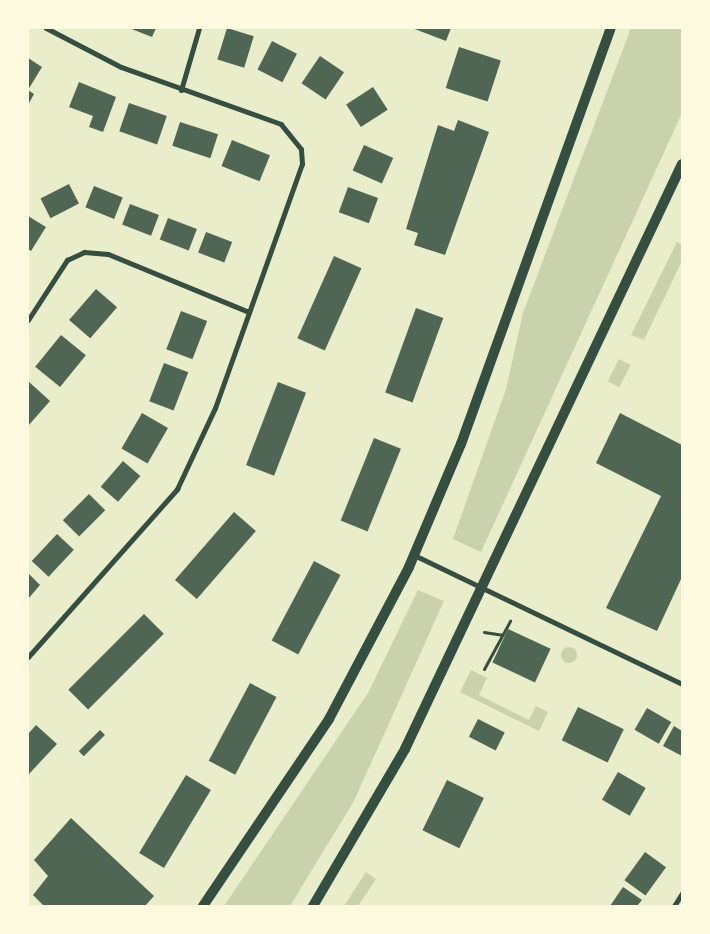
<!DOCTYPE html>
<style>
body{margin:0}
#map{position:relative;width:710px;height:934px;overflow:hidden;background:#e9edc9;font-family:"Varela Round",sans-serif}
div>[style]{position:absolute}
.green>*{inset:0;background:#cad2ad;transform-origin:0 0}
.round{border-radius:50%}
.building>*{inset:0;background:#4f6655;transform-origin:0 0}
.path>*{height:3px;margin:-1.5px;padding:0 1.5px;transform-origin:1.5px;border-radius:1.5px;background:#344e41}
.minor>*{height:5px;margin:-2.5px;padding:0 2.5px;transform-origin:2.5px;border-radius:2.5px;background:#344e41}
.secondary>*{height:10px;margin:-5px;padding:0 5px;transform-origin:5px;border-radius:5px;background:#344e41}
span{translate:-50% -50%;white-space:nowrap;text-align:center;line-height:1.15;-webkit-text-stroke:4px #fefae0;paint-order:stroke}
.frame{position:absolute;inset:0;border:29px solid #fefae0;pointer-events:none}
</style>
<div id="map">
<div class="green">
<div style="clip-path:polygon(631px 28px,682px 28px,682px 113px,481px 552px,453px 539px,506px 389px,523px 313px)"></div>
<div style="clip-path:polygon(677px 242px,682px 245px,682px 261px,644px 340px,631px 335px)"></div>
<div style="left:619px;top:359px;width:13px;height:25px;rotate:27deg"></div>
<div style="clip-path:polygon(418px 590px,444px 601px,354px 801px,290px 906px,224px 906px,368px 693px)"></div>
<div class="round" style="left:561px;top:647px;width:16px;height:16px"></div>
<div style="clip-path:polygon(471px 670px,487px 678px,479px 695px,529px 720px,536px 706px,548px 712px,539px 731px,460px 692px)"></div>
<div style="clip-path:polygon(366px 872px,376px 879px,358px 906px,344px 906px)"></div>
</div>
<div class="building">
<div style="clip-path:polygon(129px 28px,156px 28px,152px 37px)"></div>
<div style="left:227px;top:28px;width:28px;height:33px;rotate:17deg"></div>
<div style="clip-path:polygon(412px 28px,451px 28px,446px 41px)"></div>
<div style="left:272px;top:41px;width:28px;height:32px;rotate:27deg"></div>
<div style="left:459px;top:47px;width:44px;height:43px;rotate:18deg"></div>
<div style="left:320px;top:56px;width:29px;height:33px;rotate:34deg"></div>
<div style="clip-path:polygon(28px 58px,42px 67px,28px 90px,34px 94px,28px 105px)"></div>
<div style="clip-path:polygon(79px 82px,116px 97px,103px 132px,89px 127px,93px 116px,69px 107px)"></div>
<div style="left:373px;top:87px;width:27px;height:32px;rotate:57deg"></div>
<div style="left:129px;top:103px;width:40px;height:30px;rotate:19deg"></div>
<div style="clip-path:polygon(458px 120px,489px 132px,445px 255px,414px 245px,418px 233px,406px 229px,438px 125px,454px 131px)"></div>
<div style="left:180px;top:122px;width:40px;height:25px;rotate:18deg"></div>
<div style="left:232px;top:140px;width:41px;height:28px;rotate:22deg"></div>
<div style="left:364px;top:145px;width:32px;height:28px;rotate:24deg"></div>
<div style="left:69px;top:184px;width:22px;height:32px;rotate:63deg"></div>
<div style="left:94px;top:186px;width:31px;height:23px;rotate:22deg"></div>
<div style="left:348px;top:187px;width:32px;height:27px;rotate:20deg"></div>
<div style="left:130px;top:204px;width:31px;height:22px;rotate:21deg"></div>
<div style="clip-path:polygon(28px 216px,46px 227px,31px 251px,28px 249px)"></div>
<div style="left:168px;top:218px;width:31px;height:23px;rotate:21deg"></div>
<div style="left:206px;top:232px;width:28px;height:22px;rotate:21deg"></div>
<div style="left:334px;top:256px;width:30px;height:90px;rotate:24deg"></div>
<div style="left:96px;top:289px;width:28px;height:41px;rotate:41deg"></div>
<div style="left:416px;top:308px;width:29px;height:90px;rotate:20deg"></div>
<div style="left:181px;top:311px;width:28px;height:41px;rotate:21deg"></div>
<div style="left:61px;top:335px;width:32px;height:41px;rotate:39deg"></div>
<div style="left:164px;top:363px;width:26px;height:41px;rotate:21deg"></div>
<div style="clip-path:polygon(28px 381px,50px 401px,28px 426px)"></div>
<div style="left:278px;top:382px;width:30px;height:89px;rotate:21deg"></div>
<div style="left:142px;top:413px;width:30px;height:41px;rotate:30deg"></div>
<div style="clip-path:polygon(620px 413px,682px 445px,682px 577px,657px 631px,606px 608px,661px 496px,596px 463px)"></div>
<div style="left:374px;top:438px;width:29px;height:89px;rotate:22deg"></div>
<div style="left:123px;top:461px;width:23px;height:34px;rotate:41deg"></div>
<div style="left:89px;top:494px;width:23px;height:37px;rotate:45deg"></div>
<div style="left:234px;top:512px;width:29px;height:90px;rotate:41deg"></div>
<div style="left:57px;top:534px;width:23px;height:37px;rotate:43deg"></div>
<div style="left:314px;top:561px;width:30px;height:90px;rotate:28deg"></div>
<div style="clip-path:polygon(28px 573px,40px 585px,28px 599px)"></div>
<div style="left:144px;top:614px;width:28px;height:107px;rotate:45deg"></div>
<div style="left:508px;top:629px;width:47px;height:37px;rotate:25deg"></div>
<div style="left:250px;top:683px;width:30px;height:88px;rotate:28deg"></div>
<div style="left:578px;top:707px;width:51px;height:37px;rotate:26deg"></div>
<div style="left:647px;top:708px;width:28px;height:25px;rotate:30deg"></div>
<div style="left:478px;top:719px;width:30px;height:20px;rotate:27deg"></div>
<div style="clip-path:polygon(36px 725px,57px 744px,28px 775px,28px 734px)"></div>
<div style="clip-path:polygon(674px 726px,682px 731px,682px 756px,663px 746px)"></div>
<div style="left:100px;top:730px;width:7px;height:30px;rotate:45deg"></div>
<div style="left:618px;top:772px;width:32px;height:32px;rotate:30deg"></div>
<div style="left:186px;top:775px;width:29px;height:91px;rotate:31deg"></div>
<div style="left:447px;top:780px;width:41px;height:56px;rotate:26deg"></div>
<div style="clip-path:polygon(71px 818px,154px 896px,145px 906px,44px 906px,33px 895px,48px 876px,34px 860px)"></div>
<div style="left:645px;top:852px;width:26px;height:35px;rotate:36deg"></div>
<div style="clip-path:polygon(623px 887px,642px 900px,637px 906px,610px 906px)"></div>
</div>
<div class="path">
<div style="left:484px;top:632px;width:18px;rotate:9deg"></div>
<div style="left:484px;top:669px;width:55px;rotate:-61.6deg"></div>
</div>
<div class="minor">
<div style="left:181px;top:90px;width:65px;rotate:-73.8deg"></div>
<div style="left:28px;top:320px;width:72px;rotate:-57deg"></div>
<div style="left:67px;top:260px;width:19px;rotate:-25deg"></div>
<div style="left:84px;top:252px;width:24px;rotate:5deg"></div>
<div style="left:108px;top:254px;width:152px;rotate:22.4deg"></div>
<div style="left:414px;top:555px;width:297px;rotate:25.7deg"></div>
<div style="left:28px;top:657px;width:225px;rotate:-48.4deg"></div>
<div style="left:177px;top:489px;width:89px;rotate:-64.9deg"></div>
<div style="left:215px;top:408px;width:259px;rotate:-70.4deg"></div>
<div style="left:302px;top:164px;width:15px;rotate:-94deg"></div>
<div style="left:301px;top:149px;width:32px;rotate:-129deg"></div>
<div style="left:281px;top:124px;width:170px;rotate:-160.4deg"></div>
<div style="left:121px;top:67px;width:85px;rotate:-152.5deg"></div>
<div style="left:674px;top:906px;width:15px;rotate:-58deg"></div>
</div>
<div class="secondary">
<div style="left:203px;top:906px;width:225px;rotate:-56deg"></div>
<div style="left:329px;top:719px;width:172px;rotate:-62.2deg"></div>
<div style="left:409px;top:567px;width:134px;rotate:-67.1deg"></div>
<div style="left:461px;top:444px;width:442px;rotate:-70.2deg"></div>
<div style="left:313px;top:906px;width:182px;rotate:-59.6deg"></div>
<div style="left:405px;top:749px;width:647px;rotate:-64.66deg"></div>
</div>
<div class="frame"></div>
</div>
